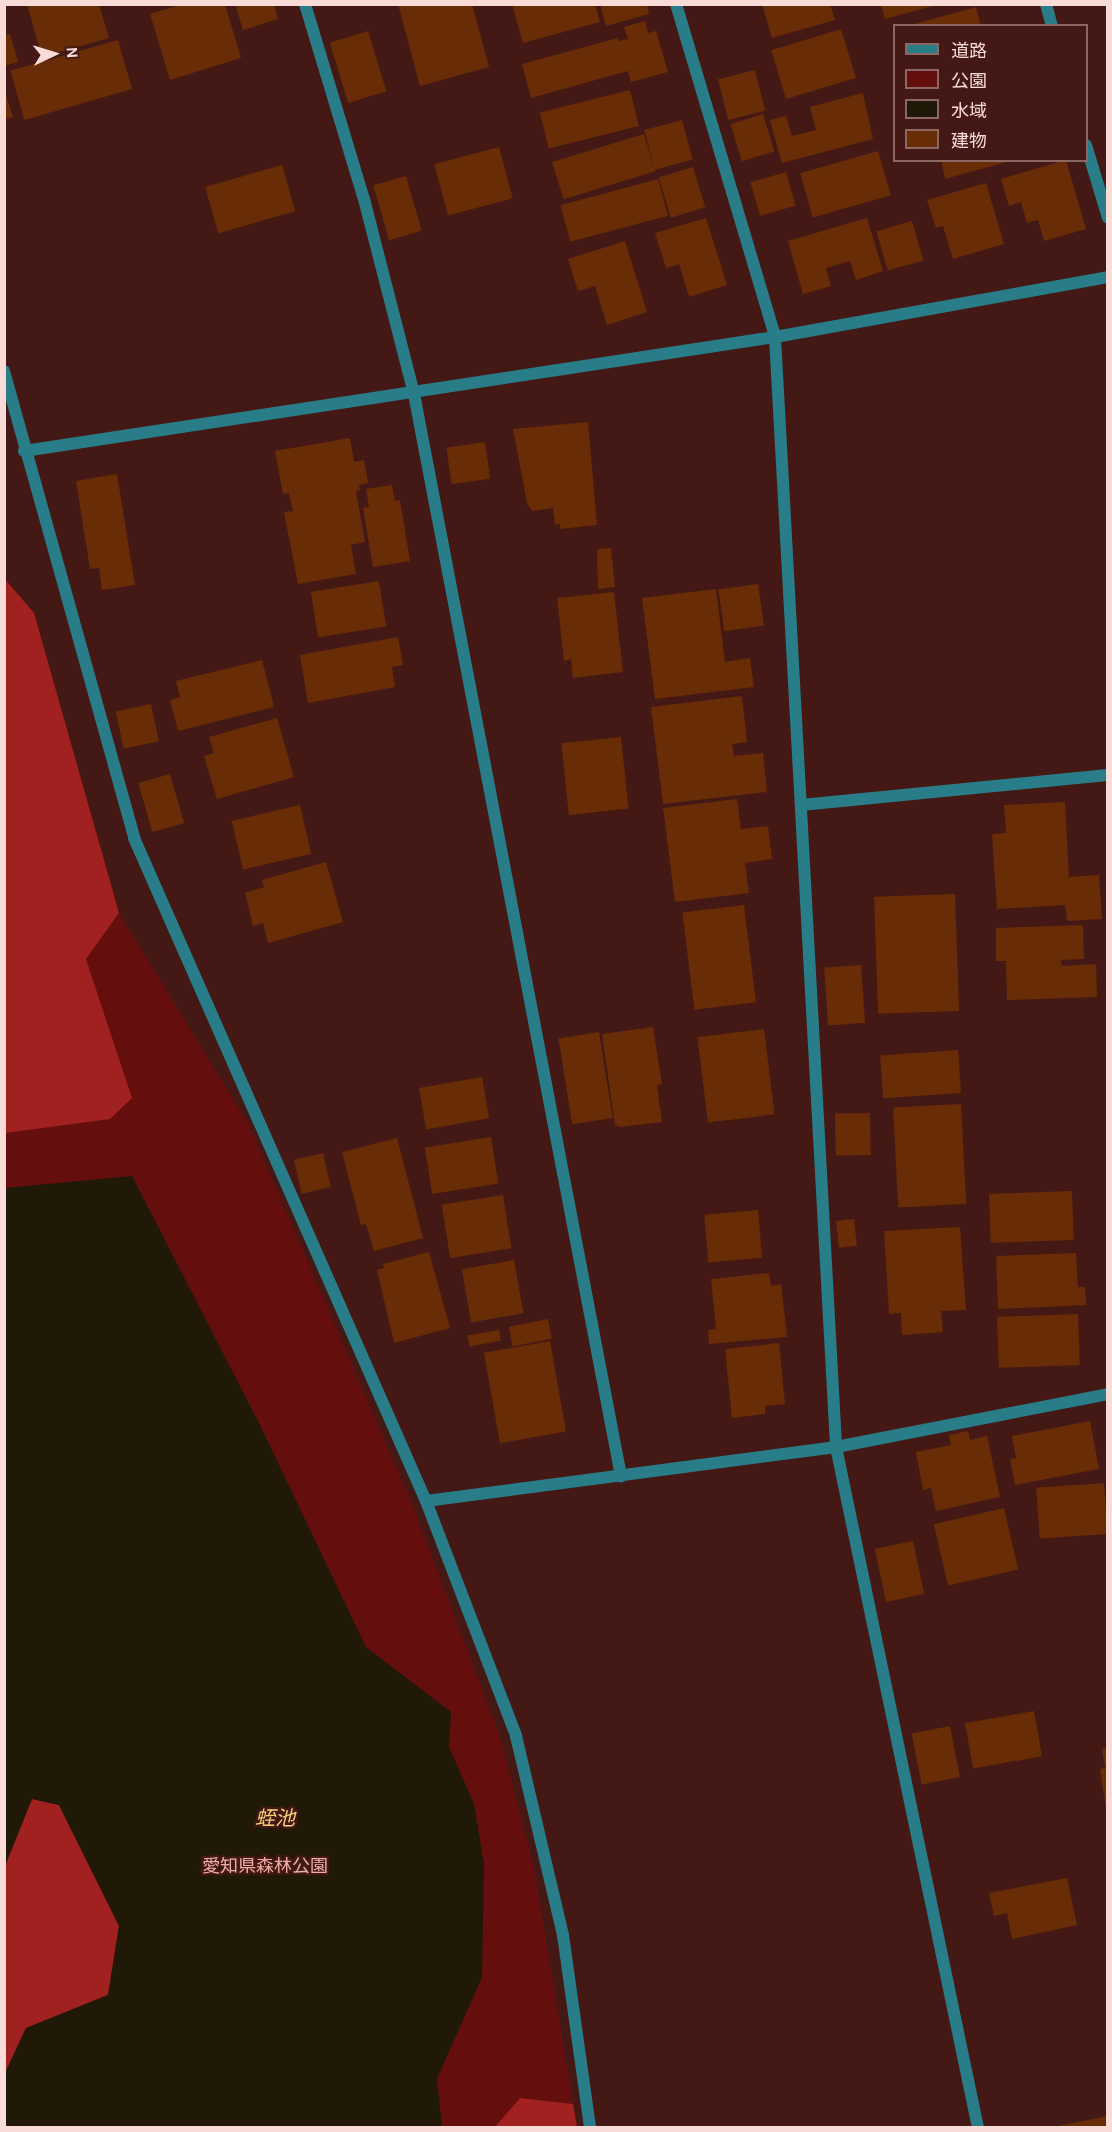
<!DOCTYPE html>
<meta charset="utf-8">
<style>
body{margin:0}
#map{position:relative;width:1112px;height:2132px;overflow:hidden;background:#441915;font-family:Karla,"Noto Sans JP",sans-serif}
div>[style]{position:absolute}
.green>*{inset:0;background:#640e0e}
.forest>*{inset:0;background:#a0211f}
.water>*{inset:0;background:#201907}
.building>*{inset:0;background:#682c06;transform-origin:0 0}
.minor>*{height:12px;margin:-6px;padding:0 6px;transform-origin:6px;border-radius:6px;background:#287d88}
span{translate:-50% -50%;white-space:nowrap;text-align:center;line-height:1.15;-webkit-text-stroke:4.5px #441915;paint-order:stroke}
.park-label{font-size:18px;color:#eeaea5}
.water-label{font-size:20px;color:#f6d078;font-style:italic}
.frame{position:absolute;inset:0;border:6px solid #f9dbd7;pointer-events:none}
.legend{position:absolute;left:893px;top:24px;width:195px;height:138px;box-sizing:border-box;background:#441915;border:2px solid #8c6763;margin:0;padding:8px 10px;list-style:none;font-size:18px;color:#f9dbd7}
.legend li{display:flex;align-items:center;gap:12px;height:30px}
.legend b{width:30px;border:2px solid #8c6763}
.north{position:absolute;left:24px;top:24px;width:60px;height:60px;-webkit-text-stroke:4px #441915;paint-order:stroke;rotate:86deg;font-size:16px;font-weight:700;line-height:24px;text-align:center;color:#f9dbd7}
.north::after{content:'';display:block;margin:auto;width:21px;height:27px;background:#f9dbd7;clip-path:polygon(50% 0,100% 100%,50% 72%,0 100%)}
</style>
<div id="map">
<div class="green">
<div style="clip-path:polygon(4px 578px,34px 613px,119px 913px,249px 1125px,411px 1501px,500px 1736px,533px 1862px,577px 2127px,5px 2127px)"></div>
</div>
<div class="forest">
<div style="clip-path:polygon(4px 578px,34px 613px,119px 913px,86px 959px,132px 1098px,110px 1119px,5px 1133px)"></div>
<div style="clip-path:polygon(32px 1799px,59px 1805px,119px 1926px,108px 1995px,26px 2028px,5px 2073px,5px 1866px)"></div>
<div style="clip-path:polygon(520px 2098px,573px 2104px,577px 2127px,495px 2127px)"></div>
</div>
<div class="water">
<div style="clip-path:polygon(132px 1176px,260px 1425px,366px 1647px,451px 1712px,449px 1747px,474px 1804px,484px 1864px,482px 1977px,437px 2079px,442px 2127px,5px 2127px,5px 2073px,26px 2028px,108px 1995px,119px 1926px,59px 1805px,32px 1799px,5px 1866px,5px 1188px)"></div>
</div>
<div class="building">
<div style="clip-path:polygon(27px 4px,99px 4px,109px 38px,42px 57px)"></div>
<div style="clip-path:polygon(183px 4px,225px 4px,241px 58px,170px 80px,150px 14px)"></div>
<div style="clip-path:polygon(235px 4px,274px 4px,278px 19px,243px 30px)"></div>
<div style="clip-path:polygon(398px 4px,472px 4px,489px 67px,420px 86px)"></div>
<div style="clip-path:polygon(512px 4px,595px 4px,600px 22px,523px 43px)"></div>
<div style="clip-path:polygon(600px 4px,647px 4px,649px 14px,606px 26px)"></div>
<div style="clip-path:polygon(762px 4px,830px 4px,835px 20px,772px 38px)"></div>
<div style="clip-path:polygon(881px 4px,936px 4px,936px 5px,885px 19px)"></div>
<div style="clip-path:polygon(976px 7px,981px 26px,911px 26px,911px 25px)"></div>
<div style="clip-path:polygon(645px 21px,648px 33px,656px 31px,668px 72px,631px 82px,628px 71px,531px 98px,522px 64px,618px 38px,619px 41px,628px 39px,624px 27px)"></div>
<div style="left:841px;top:29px;width:51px;height:73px;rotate:73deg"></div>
<div style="left:368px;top:31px;width:63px;height:40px;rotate:73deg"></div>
<div style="clip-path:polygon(10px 34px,18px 62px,4px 66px,4px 36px)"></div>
<div style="left:118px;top:40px;width:51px;height:112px;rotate:74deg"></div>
<div style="left:755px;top:70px;width:42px;height:38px;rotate:76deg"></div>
<div style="clip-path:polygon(4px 89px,13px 117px,4px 120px)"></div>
<div style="left:630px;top:90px;width:37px;height:93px;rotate:76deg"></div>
<div style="clip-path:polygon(863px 93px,873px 139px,782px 163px,770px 120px,786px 116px,792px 136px,816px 130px,810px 107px)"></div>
<div style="left:763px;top:114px;width:39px;height:34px;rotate:73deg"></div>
<div style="left:682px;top:120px;width:41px;height:39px;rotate:75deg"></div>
<div style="left:644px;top:134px;width:39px;height:96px;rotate:73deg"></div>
<div style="left:499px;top:147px;width:53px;height:67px;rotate:75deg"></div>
<div style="left:878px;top:151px;width:46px;height:81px;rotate:74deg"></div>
<div style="clip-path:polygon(941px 160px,1010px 160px,1010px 161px,945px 179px)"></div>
<div style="clip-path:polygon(1066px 160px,1086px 229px,1044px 241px,1038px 220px,1027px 223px,1021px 202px,1009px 206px,1001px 179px)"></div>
<div style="left:282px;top:165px;width:48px;height:80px;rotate:74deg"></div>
<div style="left:693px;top:167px;width:42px;height:36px;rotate:73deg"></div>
<div style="left:786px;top:172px;width:35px;height:37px;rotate:74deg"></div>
<div style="left:406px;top:176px;width:57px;height:34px;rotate:74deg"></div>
<div style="left:658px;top:179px;width:38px;height:101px;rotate:75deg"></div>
<div style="clip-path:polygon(986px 183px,1004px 244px,953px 259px,943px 226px,936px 228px,927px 200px)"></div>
<div style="clip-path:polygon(706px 218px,727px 285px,689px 297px,679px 264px,666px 268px,655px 233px)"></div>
<div style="clip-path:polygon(867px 218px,883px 271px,856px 280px,850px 261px,826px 268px,831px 286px,803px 294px,788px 241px)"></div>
<div style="left:912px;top:221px;width:41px;height:37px;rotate:74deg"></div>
<div style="clip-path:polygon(625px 241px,647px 312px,607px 325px,595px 286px,578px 291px,568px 259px)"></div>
<div style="clip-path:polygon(588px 422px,597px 525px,560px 529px,560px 524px,555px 524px,553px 508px,532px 511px,527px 503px,513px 429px)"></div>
<div style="clip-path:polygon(350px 438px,354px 462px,364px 460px,368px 483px,359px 485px,360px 490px,356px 491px,365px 542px,351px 545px,356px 574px,298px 584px,284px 512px,293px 511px,289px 493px,283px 494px,275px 451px)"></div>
<div style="left:485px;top:442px;width:37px;height:39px;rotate:82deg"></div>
<div style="clip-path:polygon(117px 474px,135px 585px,102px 590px,99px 568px,90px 569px,76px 481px)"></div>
<div style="clip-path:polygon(392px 485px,395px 501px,400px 500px,410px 561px,373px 567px,363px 508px,369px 507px,366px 489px)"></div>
<div style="clip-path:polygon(611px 548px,615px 587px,598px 589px,597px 549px)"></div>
<div style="left:379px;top:581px;width:46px;height:69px;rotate:81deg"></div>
<div style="left:758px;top:584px;width:42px;height:40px;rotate:82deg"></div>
<div style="clip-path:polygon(716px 589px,725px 662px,750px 658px,754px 687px,655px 699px,642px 598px)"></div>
<div style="clip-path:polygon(614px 592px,623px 672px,573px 678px,571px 659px,564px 661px,557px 598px)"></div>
<div style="clip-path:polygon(398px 637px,403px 665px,392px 667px,395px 687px,308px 703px,300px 655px)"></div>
<div style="clip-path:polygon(262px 660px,274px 707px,178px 731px,170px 700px,180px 697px,176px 681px)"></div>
<div style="clip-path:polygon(742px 696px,747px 742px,732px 744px,734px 756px,763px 753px,767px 792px,663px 804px,651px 707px)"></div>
<div style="left:151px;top:704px;width:38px;height:36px;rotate:78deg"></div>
<div style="clip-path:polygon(277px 718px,294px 777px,217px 799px,204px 756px,214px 753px,209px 737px)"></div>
<div style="left:621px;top:737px;width:72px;height:60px;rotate:84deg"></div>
<div style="left:170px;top:774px;width:51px;height:33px;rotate:74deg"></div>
<div style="clip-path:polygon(737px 799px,741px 829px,768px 826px,772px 859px,745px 863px,749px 893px,675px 902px,663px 808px)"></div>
<div style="clip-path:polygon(1065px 802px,1069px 877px,1099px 875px,1102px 919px,1067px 921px,1065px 905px,997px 909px,992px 834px,1006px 833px,1004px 805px)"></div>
<div style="left:300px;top:805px;width:50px;height:70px;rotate:77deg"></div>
<div style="clip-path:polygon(326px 862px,343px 922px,268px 943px,263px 923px,253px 926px,245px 893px,264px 887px,262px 880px)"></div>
<div style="left:955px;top:894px;width:117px;height:81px;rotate:88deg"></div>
<div style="left:744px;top:905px;width:98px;height:62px;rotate:83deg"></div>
<div style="clip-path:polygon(1083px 925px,1084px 959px,1061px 960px,1062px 966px,1096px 964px,1097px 997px,1007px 1000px,1006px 961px,996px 961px,996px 928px)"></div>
<div style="left:861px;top:965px;width:58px;height:37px;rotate:86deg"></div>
<div style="clip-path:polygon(653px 1027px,662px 1084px,657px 1085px,662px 1122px,620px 1127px,615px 1125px,602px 1034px)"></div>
<div style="left:764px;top:1029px;width:86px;height:67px;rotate:83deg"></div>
<div style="left:599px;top:1032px;width:87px;height:41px;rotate:81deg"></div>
<div style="left:958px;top:1050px;width:43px;height:78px;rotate:86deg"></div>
<div style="left:482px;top:1077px;width:42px;height:64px;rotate:80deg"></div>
<div style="left:961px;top:1104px;width:100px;height:68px;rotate:87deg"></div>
<div style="left:870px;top:1113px;width:42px;height:35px;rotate:89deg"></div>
<div style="left:491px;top:1137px;width:47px;height:67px;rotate:81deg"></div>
<div style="clip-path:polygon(397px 1138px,423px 1238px,374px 1251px,366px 1224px,361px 1225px,342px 1152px)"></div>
<div style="left:323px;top:1153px;width:35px;height:30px;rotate:77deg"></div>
<div style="left:1072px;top:1191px;width:49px;height:83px;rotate:88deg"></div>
<div style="left:503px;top:1195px;width:54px;height:62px;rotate:81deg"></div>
<div style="left:758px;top:1210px;width:48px;height:54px;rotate:85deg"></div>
<div style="left:854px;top:1219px;width:27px;height:18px;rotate:84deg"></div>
<div style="clip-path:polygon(960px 1227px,966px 1310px,941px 1311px,943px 1332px,902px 1335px,901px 1313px,889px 1314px,884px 1231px)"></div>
<div style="clip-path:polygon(429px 1252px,450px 1328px,394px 1343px,377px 1270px,384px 1268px,383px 1264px)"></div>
<div style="clip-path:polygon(1076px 1253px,1078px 1287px,1085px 1287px,1086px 1305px,998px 1309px,996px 1256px)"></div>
<div style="left:514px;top:1260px;width:54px;height:53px;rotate:80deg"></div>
<div style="clip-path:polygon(769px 1273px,771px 1286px,781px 1284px,787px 1337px,709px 1344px,708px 1330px,716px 1329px,711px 1279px)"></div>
<div style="left:1078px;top:1314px;width:51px;height:81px;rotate:88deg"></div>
<div style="left:548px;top:1319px;width:20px;height:40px;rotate:79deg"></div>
<div style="left:499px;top:1330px;width:11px;height:32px;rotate:80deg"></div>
<div style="left:550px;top:1341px;width:92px;height:67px;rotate:80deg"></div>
<div style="clip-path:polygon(779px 1343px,785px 1404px,765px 1406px,765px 1414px,732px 1418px,725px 1349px)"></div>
<div style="clip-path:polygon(1090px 1421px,1099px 1469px,1015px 1485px,1010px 1459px,1016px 1458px,1012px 1436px)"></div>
<div style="clip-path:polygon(968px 1431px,970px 1440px,987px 1436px,1000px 1497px,936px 1511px,931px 1488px,923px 1490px,916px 1452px,951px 1445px,949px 1435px)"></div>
<div style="left:1104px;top:1483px;width:51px;height:68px;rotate:86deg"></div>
<div style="left:1004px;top:1508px;width:63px;height:72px;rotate:77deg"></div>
<div style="left:913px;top:1541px;width:54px;height:39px;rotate:78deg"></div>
<div style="left:1034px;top:1711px;width:46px;height:70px;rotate:80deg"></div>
<div style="left:950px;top:1726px;width:52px;height:39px;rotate:79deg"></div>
<div style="clip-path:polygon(1108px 1748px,1108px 1809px,1106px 1809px,1100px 1769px,1105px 1768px,1102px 1749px)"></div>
<div style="clip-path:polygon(1067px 1878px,1077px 1925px,1012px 1939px,1007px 1913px,994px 1916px,989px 1893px)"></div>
<div style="clip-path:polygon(1108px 2116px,1108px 2128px,1058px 2128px,1058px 2126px)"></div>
</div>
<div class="minor">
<div style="left:305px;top:4px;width:204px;rotate:73.2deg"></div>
<div style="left:364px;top:199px;width:201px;rotate:75.6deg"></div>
<div style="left:414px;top:394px;width:1102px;rotate:79.17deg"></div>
<div style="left:676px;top:4px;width:347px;rotate:73.4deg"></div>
<div style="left:775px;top:337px;width:1112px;rotate:86.85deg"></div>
<div style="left:836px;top:1447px;width:696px;rotate:78.22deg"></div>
<div style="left:1046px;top:4px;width:23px;rotate:75deg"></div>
<div style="left:1086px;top:145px;width:76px;rotate:73.2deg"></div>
<div style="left:4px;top:371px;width:485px;rotate:74.4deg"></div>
<div style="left:134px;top:838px;width:724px;rotate:66.23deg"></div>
<div style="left:426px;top:1501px;width:252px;rotate:69deg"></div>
<div style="left:516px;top:1736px;width:204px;rotate:76.7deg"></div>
<div style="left:563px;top:1935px;width:195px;rotate:82deg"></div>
<div style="left:24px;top:451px;width:760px;rotate:-8.63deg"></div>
<div style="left:775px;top:337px;width:338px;rotate:-10.2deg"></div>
<div style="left:801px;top:805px;width:308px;rotate:-5.6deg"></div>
<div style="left:426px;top:1501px;width:414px;rotate:-7.5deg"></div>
<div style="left:836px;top:1447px;width:277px;rotate:-11deg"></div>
</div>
<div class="park-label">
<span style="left:265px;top:1866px">愛知県森林公園</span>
</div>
<div class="water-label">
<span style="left:275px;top:1818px">蛭池</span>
</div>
<div class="frame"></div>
<ul class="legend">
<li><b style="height:8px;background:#287d88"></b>道路</li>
<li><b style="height:16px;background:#640e0e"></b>公園</li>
<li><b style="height:16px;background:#201907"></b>水域</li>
<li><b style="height:16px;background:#682c06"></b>建物</li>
</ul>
<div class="north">N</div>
</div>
